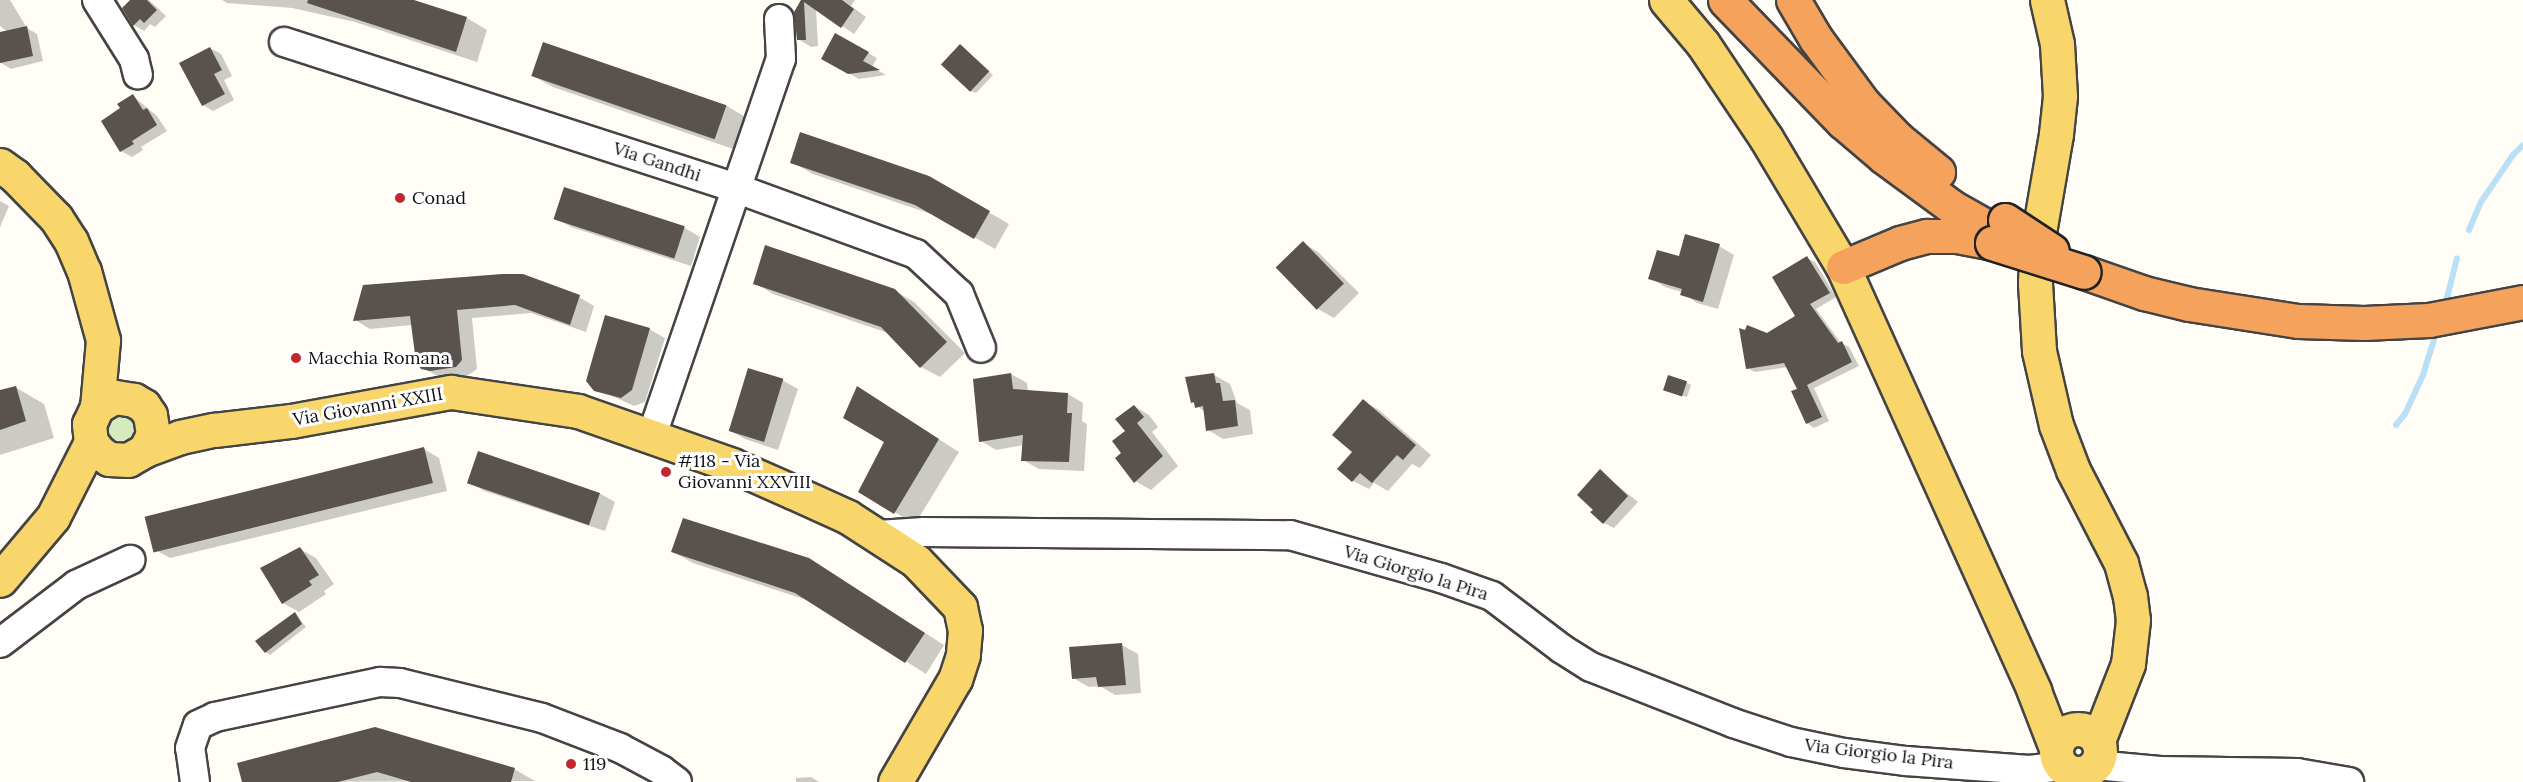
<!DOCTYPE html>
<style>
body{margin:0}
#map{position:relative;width:2523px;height:782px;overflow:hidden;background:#fffdf5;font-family:Lora,serif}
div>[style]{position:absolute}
.green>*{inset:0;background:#d5ebbd}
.round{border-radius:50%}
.shadow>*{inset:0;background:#0003}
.stream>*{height:6px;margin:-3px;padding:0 3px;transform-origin:3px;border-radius:3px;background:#b9e0f7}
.building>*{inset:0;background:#5a524d;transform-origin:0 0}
.roads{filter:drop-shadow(2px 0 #444) drop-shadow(-2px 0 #444) drop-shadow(0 2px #444) drop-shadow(0 -2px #444)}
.minor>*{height:28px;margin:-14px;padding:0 14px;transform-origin:14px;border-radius:14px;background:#fff}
.major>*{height:33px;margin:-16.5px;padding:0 16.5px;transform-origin:16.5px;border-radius:16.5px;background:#f9d66b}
.major>.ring{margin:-16.5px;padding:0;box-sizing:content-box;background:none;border:33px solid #f9d66b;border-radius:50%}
.highway>*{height:33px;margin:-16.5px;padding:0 16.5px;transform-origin:16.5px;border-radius:16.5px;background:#f5a25d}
.bridges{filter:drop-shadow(2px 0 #222) drop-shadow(-2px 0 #222) drop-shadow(0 2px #222) drop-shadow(0 -2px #222)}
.highway-bridge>*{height:33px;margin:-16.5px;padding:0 16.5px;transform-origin:16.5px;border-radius:16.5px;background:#f5a25d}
.dots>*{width:16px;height:16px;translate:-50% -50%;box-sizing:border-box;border:3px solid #fff;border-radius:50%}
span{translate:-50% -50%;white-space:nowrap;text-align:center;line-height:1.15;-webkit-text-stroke:6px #fff;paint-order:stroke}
.street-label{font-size:18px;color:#111}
.poi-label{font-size:18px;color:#111}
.left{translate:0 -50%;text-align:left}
</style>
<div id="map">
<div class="green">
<div class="round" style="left:108px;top:415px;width:26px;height:26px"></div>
</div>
<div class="shadow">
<div style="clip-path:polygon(0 0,10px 0,27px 28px,37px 34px,43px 61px,11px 69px,1px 63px,0 34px,8px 32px,0 26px)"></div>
<div style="clip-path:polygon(132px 0,149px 0,166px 16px,155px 27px,150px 24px,144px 31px,134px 25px)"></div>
<div style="clip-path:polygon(222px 0,409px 0,467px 18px,487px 30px,477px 62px,355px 22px,292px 8px,227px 3px)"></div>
<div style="clip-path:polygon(804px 0,855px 0,851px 6px,866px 17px,854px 34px,816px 9px,818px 46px,811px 47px,798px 39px)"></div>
<div style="clip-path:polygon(836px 35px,877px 58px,872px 67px,886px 75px,859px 79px,823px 59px)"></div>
<div style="clip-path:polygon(960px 46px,993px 75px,976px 93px,971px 91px)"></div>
<div style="clip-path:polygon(210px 48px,221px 54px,232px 76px,224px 80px,234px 100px,213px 111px,203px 105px)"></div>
<div style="clip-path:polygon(533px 76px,727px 106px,747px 118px,736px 150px,553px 87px)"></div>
<div style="clip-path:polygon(133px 96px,157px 116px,167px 131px,141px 147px,143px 150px,132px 157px,121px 151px)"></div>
<div style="clip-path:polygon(792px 162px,928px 177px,1009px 224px,995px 249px,937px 216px,813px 174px)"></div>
<div style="clip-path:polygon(565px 189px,685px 228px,700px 237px,691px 266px,571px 227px,555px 218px)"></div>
<div style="clip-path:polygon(0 201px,9px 206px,0 227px)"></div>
<div style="clip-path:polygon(1303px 243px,1318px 252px,1359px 293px,1334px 318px,1318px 309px)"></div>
<div style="clip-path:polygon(1719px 246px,1734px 255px,1718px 309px,1697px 303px,1682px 292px,1665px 287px,1650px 278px,1680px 258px)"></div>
<div style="clip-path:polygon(1807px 258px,1815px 262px,1836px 297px,1816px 309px,1841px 343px,1849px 347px,1859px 366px,1814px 388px,1829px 421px,1814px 428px,1807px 423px,1799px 389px,1788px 367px,1755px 372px,1747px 368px,1767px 335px,1797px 316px)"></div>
<div style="clip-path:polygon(523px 276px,579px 297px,594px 306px,586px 332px,531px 313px,472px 318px,477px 369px,467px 376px,443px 379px,427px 370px,412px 325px,370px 329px,355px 320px,364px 286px,449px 278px)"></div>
<div style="clip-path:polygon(755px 283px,895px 291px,914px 302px,965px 353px,940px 377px,921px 367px,888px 333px,773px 294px)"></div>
<div style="clip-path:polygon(649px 329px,665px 338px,645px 402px,634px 406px,592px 387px)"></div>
<div style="clip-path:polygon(1011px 374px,1027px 383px,1028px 392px,1068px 394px,1083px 403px,1082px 421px,1087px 424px,1084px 471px,1039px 469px,1023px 460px,1024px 445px,996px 450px,981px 441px)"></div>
<div style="clip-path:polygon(1214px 375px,1230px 384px,1237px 403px,1250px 410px,1253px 434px,1223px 439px,1208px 430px,1205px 412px,1192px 402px)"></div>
<div style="clip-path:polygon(782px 380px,798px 389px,778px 450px,745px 439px,729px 430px)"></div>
<div style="clip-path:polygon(1686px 382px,1691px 385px,1687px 397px,1670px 392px)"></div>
<div style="clip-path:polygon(15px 387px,44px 404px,54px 438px,0 455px,0 392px)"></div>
<div style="clip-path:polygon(858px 388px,959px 452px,915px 524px,860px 492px,886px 442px)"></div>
<div style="clip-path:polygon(1363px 401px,1379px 410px,1431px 455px,1420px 468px,1412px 464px,1388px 491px,1374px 483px,1369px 489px,1353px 481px,1354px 452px)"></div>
<div style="clip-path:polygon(1134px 406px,1149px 415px,1158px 427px,1152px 432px,1178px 466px,1151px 490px,1135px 481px,1123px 453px)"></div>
<div style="clip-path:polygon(424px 449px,439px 458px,447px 491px,170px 558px,154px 549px)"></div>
<div style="clip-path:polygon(1600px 471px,1638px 502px,1614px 528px,1604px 523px,1595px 510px)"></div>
<div style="clip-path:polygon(469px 482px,599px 493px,615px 502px,605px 531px,484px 491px)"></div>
<div style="clip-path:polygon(300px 549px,316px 558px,334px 584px,324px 591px,326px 594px,299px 612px,283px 603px)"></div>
<div style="clip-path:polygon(673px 552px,829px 572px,944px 645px,926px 674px,813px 602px,693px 563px)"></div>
<div style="clip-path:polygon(295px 613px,306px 627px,270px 655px,266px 652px)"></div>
<div style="clip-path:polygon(1122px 645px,1138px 654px,1141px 693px,1115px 695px,1100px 686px,1089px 687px,1073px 678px)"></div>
<div style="clip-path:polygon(239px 764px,514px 769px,535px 781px,244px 782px)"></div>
<div style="clip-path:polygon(811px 777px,819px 782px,796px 782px,796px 778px)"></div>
</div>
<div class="stream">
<div style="left:2469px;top:230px;width:30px;rotate:-67deg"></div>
<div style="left:2481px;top:202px;width:57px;rotate:-55.8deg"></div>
<div style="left:2513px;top:155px;width:14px;rotate:-45deg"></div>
<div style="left:2445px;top:306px;width:49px;rotate:-76deg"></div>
<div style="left:2396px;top:425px;width:14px;rotate:-51deg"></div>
<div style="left:2405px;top:414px;width:43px;rotate:-65.2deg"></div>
<div style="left:2423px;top:375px;width:47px;rotate:-72.7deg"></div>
</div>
<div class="building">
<div style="clip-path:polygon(130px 0,147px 0,157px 10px,144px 23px,140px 19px,133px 26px,122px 8px)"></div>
<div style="clip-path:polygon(308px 0,414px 0,467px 17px,456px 52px,307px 3px)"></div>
<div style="clip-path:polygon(801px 0,842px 0,854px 9px,841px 28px,804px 2px,806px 40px,797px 40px,794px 12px)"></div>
<div style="clip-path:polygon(27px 26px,33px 56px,0 63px,0 32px)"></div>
<div style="clip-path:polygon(835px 33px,869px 52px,863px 61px,880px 70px,848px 74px,821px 59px)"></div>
<div style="left:543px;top:42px;width:194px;height:36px;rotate:19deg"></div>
<div style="left:960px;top:44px;width:40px;height:28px;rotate:43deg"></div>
<div style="clip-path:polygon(210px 47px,222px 70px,214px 74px,225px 94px,202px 106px,179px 63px)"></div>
<div style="clip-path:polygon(133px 94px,143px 110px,147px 108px,157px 125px,132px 141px,134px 144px,120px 152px,101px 121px,120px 108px,117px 104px)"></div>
<div style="clip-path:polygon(800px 132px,929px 176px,990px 211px,974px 239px,915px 205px,790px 163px)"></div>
<div style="left:564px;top:187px;width:127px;height:34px;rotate:18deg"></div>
<div style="clip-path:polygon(1685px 234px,1720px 244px,1703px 302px,1680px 295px,1682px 289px,1648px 279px,1657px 250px,1679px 256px)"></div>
<div style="left:1303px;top:241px;width:59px;height:38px;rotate:46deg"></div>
<div style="clip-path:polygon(765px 245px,895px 289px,947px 342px,920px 368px,881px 327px,753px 284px)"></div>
<div style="clip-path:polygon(1807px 256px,1830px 293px,1810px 304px,1838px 343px,1842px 341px,1852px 362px,1807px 385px,1822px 417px,1806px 424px,1791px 391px,1797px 389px,1784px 363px,1746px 369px,1739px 328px,1745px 330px,1747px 325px,1767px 333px,1795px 316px,1772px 277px)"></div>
<div style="clip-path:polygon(502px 274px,523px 274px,580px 295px,570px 325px,515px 305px,457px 310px,462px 360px,456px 367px,430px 371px,421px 369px,416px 362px,410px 316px,353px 321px,363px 285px)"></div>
<div style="clip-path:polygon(605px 315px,650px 328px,632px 390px,621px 398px,594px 391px,586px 381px)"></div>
<div style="left:748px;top:368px;width:37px;height:66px;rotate:17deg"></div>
<div style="clip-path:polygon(1011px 373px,1013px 389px,1068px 393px,1067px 413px,1072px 413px,1069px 462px,1021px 461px,1023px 435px,979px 442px,973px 379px)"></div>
<div style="clip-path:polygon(1214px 373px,1216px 383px,1220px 383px,1223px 401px,1235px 400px,1238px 426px,1206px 431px,1203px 406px,1195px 408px,1194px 402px,1191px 403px,1185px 377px)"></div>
<div style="left:1668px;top:375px;width:20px;height:16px;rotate:18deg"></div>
<div style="clip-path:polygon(16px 386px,26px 421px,0 430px,0 390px)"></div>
<div style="clip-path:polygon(857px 386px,939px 439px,894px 514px,858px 492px,884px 442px,843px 418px)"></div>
<div style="clip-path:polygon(1363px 399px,1416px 445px,1403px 460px,1397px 455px,1372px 483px,1360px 473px,1352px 482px,1337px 469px,1352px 452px,1332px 435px)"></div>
<div style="clip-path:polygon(1134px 405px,1144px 417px,1137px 423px,1163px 456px,1134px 483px,1115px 458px,1121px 453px,1112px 441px,1125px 431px,1115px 419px)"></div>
<div style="left:424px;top:447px;width:37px;height:288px;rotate:76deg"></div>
<div style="left:478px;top:451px;width:129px;height:34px;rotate:19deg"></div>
<div style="clip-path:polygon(1600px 469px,1628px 496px,1603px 524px,1590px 512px,1593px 510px,1577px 495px)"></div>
<div style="clip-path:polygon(683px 518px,809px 558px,925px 633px,905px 663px,795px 593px,671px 552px)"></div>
<div style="clip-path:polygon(300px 547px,319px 575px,309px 581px,312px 585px,282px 604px,260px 568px)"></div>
<div style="clip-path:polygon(295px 612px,302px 624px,265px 653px,255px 641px)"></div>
<div style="clip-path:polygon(1122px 643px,1126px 685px,1098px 687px,1096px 677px,1072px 679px,1069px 647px)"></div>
<div style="clip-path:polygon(375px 727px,515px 768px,511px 782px,411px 782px,377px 772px,338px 782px,242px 782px,237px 763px)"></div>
</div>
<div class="roads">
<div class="minor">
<div style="left:97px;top:0;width:70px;rotate:57.9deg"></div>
<div style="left:134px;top:59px;width:16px;rotate:76deg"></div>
<div style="left:284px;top:42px;width:477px;rotate:17.9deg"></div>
<div style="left:738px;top:189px;width:189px;rotate:20.1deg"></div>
<div style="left:916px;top:254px;width:59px;rotate:42.9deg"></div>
<div style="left:959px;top:294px;width:58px;rotate:67.8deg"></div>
<div style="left:651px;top:438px;width:401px;rotate:-71.1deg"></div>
<div style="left:781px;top:59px;width:40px;rotate:-92.9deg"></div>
<div style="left:878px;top:535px;width:46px;rotate:-3.7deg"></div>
<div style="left:924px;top:532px;width:366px;rotate:0.5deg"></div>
<div style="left:1290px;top:535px;width:157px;rotate:15.9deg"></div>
<div style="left:1441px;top:578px;width:54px;rotate:19.4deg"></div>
<div style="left:1492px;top:596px;width:88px;rotate:37.1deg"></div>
<div style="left:1562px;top:649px;width:34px;rotate:32deg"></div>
<div style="left:1591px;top:667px;width:153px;rotate:21.5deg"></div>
<div style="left:1733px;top:723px;width:61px;rotate:18.1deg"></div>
<div style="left:1791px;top:742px;width:54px;rotate:11.7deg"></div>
<div style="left:1844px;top:753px;width:63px;rotate:7.4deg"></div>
<div style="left:1906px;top:761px;width:124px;rotate:4.2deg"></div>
<div style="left:2030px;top:770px;width:31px;rotate:-7deg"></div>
<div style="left:0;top:643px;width:96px;rotate:-37.3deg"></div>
<div style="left:76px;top:585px;width:60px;rotate:-24.8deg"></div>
<div style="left:2095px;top:765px;width:65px;rotate:5.3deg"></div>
<div style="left:2160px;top:771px;width:137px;rotate:0.8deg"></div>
<div style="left:2297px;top:773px;width:53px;rotate:9.8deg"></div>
<div style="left:195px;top:782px;width:34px;rotate:-98deg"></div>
<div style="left:190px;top:748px;width:24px;rotate:-71deg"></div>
<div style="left:198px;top:725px;width:19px;rotate:-25deg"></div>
<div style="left:215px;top:717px;width:169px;rotate:-12deg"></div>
<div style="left:380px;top:682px;width:20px;rotate:3deg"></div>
<div style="left:400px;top:683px;width:146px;rotate:13.8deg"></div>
<div style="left:542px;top:718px;width:84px;rotate:21deg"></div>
<div style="left:620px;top:748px;width:47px;rotate:28.2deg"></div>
<div style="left:661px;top:770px;width:20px;rotate:37deg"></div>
</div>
<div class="major">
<div style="left:1666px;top:0;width:57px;rotate:49.9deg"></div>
<div style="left:1703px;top:44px;width:113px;rotate:56.2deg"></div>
<div style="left:1766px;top:138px;width:150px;rotate:59.2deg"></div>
<div style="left:1843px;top:267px;width:465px;rotate:65.7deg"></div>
<div style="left:2034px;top:691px;width:61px;rotate:68.9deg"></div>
<div style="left:2047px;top:0;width:45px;rotate:77.2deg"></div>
<div style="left:2057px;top:44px;width:52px;rotate:86.7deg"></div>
<div style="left:2060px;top:96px;width:38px;rotate:96deg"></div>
<div style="left:2056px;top:134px;width:112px;rotate:99.8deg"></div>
<div style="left:2037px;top:244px;width:39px;rotate:93deg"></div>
<div style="left:2035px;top:283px;width:68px;rotate:86.6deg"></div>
<div style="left:2039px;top:351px;width:76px;rotate:77.1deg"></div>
<div style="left:2056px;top:425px;width:48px;rotate:69.3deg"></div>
<div style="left:2073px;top:470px;width:105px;rotate:62.7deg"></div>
<div style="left:2121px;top:563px;width:34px;rotate:75deg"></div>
<div style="left:2130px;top:596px;width:24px;rotate:83deg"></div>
<div style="left:2133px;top:620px;width:44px;rotate:96.5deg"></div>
<div style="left:2128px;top:664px;width:83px;rotate:111.3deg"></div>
<div style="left:0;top:165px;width:19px;rotate:36deg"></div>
<div style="left:15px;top:176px;width:59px;rotate:45.7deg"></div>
<div style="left:56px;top:218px;width:27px;rotate:57deg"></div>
<div style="left:71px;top:241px;width:33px;rotate:67deg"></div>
<div style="left:84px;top:271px;width:72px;rotate:74.6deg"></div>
<div style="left:103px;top:340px;width:67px;rotate:95.1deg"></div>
<div style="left:97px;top:407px;width:19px;rotate:115deg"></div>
<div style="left:89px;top:424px;width:18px;rotate:84deg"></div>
<div style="left:91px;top:442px;width:84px;rotate:116.9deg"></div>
<div style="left:53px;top:517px;width:82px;rotate:130.1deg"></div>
<div style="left:91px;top:442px;width:13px;rotate:51deg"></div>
<div style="left:99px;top:452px;width:12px;rotate:35deg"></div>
<div style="left:109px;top:459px;width:19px;rotate:3deg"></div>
<div style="left:128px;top:460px;width:20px;rotate:-30deg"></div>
<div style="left:145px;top:450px;width:18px;rotate:-63deg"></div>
<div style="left:153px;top:434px;width:19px;rotate:-99deg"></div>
<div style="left:150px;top:415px;width:11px;rotate:-124deg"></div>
<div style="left:144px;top:406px;width:12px;rotate:-149deg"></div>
<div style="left:134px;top:400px;width:20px;rotate:-171deg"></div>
<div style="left:114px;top:397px;width:20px;rotate:150deg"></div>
<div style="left:145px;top:450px;width:37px;rotate:-20deg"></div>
<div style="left:180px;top:437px;width:35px;rotate:-12deg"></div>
<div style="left:214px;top:430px;width:78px;rotate:-6.7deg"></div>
<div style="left:291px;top:421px;width:163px;rotate:-10.3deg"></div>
<div style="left:451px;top:392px;width:128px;rotate:8.5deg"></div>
<div style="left:578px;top:411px;width:163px;rotate:19.3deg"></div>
<div style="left:732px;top:465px;width:67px;rotate:23.9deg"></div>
<div style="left:793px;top:492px;width:60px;rotate:24.4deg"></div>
<div style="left:848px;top:517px;width:81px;rotate:32.9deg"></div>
<div style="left:916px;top:561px;width:64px;rotate:46.3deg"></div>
<div style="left:960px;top:607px;width:24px;rotate:78deg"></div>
<div style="left:965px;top:630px;width:25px;rotate:95deg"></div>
<div style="left:963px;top:655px;width:25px;rotate:108deg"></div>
<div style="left:955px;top:679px;width:119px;rotate:120.2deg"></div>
<div class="ring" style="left:2056px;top:729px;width:11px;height:11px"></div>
</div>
<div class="highway">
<div style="left:1725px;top:0;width:170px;rotate:46deg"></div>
<div style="left:1843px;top:122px;width:54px;rotate:40.5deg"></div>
<div style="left:1884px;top:157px;width:84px;rotate:36.3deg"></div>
<div style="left:1952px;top:207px;width:53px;rotate:29.5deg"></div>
<div style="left:1793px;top:0;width:45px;rotate:59.5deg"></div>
<div style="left:1816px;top:39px;width:81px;rotate:53.6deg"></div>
<div style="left:1864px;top:104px;width:49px;rotate:45.8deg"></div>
<div style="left:1898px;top:139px;width:52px;rotate:39.5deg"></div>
<div style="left:1843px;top:267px;width:62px;rotate:-22.8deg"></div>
<div style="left:1900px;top:243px;width:28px;rotate:-15deg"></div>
<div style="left:1927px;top:236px;width:30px"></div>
<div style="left:1957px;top:236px;width:36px;rotate:11deg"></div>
<div style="left:2084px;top:272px;width:64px;rotate:19.3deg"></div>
<div style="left:2144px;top:293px;width:46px;rotate:13.7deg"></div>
<div style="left:2189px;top:304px;width:110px;rotate:8.9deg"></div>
<div style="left:2298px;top:321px;width:66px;rotate:1.7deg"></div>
<div style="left:2364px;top:323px;width:65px;rotate:-2.6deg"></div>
<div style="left:2429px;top:320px;width:96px;rotate:-10.8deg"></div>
</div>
</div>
<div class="bridges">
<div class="highway-bridge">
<div style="left:2005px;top:220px;width:56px;rotate:33.4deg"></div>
<div style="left:1992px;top:243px;width:96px;rotate:17.5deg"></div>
</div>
</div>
<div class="dots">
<div style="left:400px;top:198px;background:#c4262e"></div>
<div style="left:296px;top:358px;background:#c4262e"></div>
<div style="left:666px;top:472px;background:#c4262e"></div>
<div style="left:571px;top:764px;background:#c4262e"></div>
</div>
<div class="street-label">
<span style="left:657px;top:162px;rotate:18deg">Via Gandhi</span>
<span style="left:368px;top:407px;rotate:-10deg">Via Giovanni XXIII</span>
<span style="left:1416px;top:573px;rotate:17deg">Via Giorgio la Pira</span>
<span style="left:1879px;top:754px;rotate:7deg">Via Giorgio la Pira</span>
</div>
<div class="poi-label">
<span class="left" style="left:412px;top:198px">Conad</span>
<span class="left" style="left:308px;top:358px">Macchia Romana</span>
<span class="left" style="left:678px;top:472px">#118 - Via<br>Giovanni XXVIII</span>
<span class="left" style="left:583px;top:764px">119</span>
</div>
</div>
